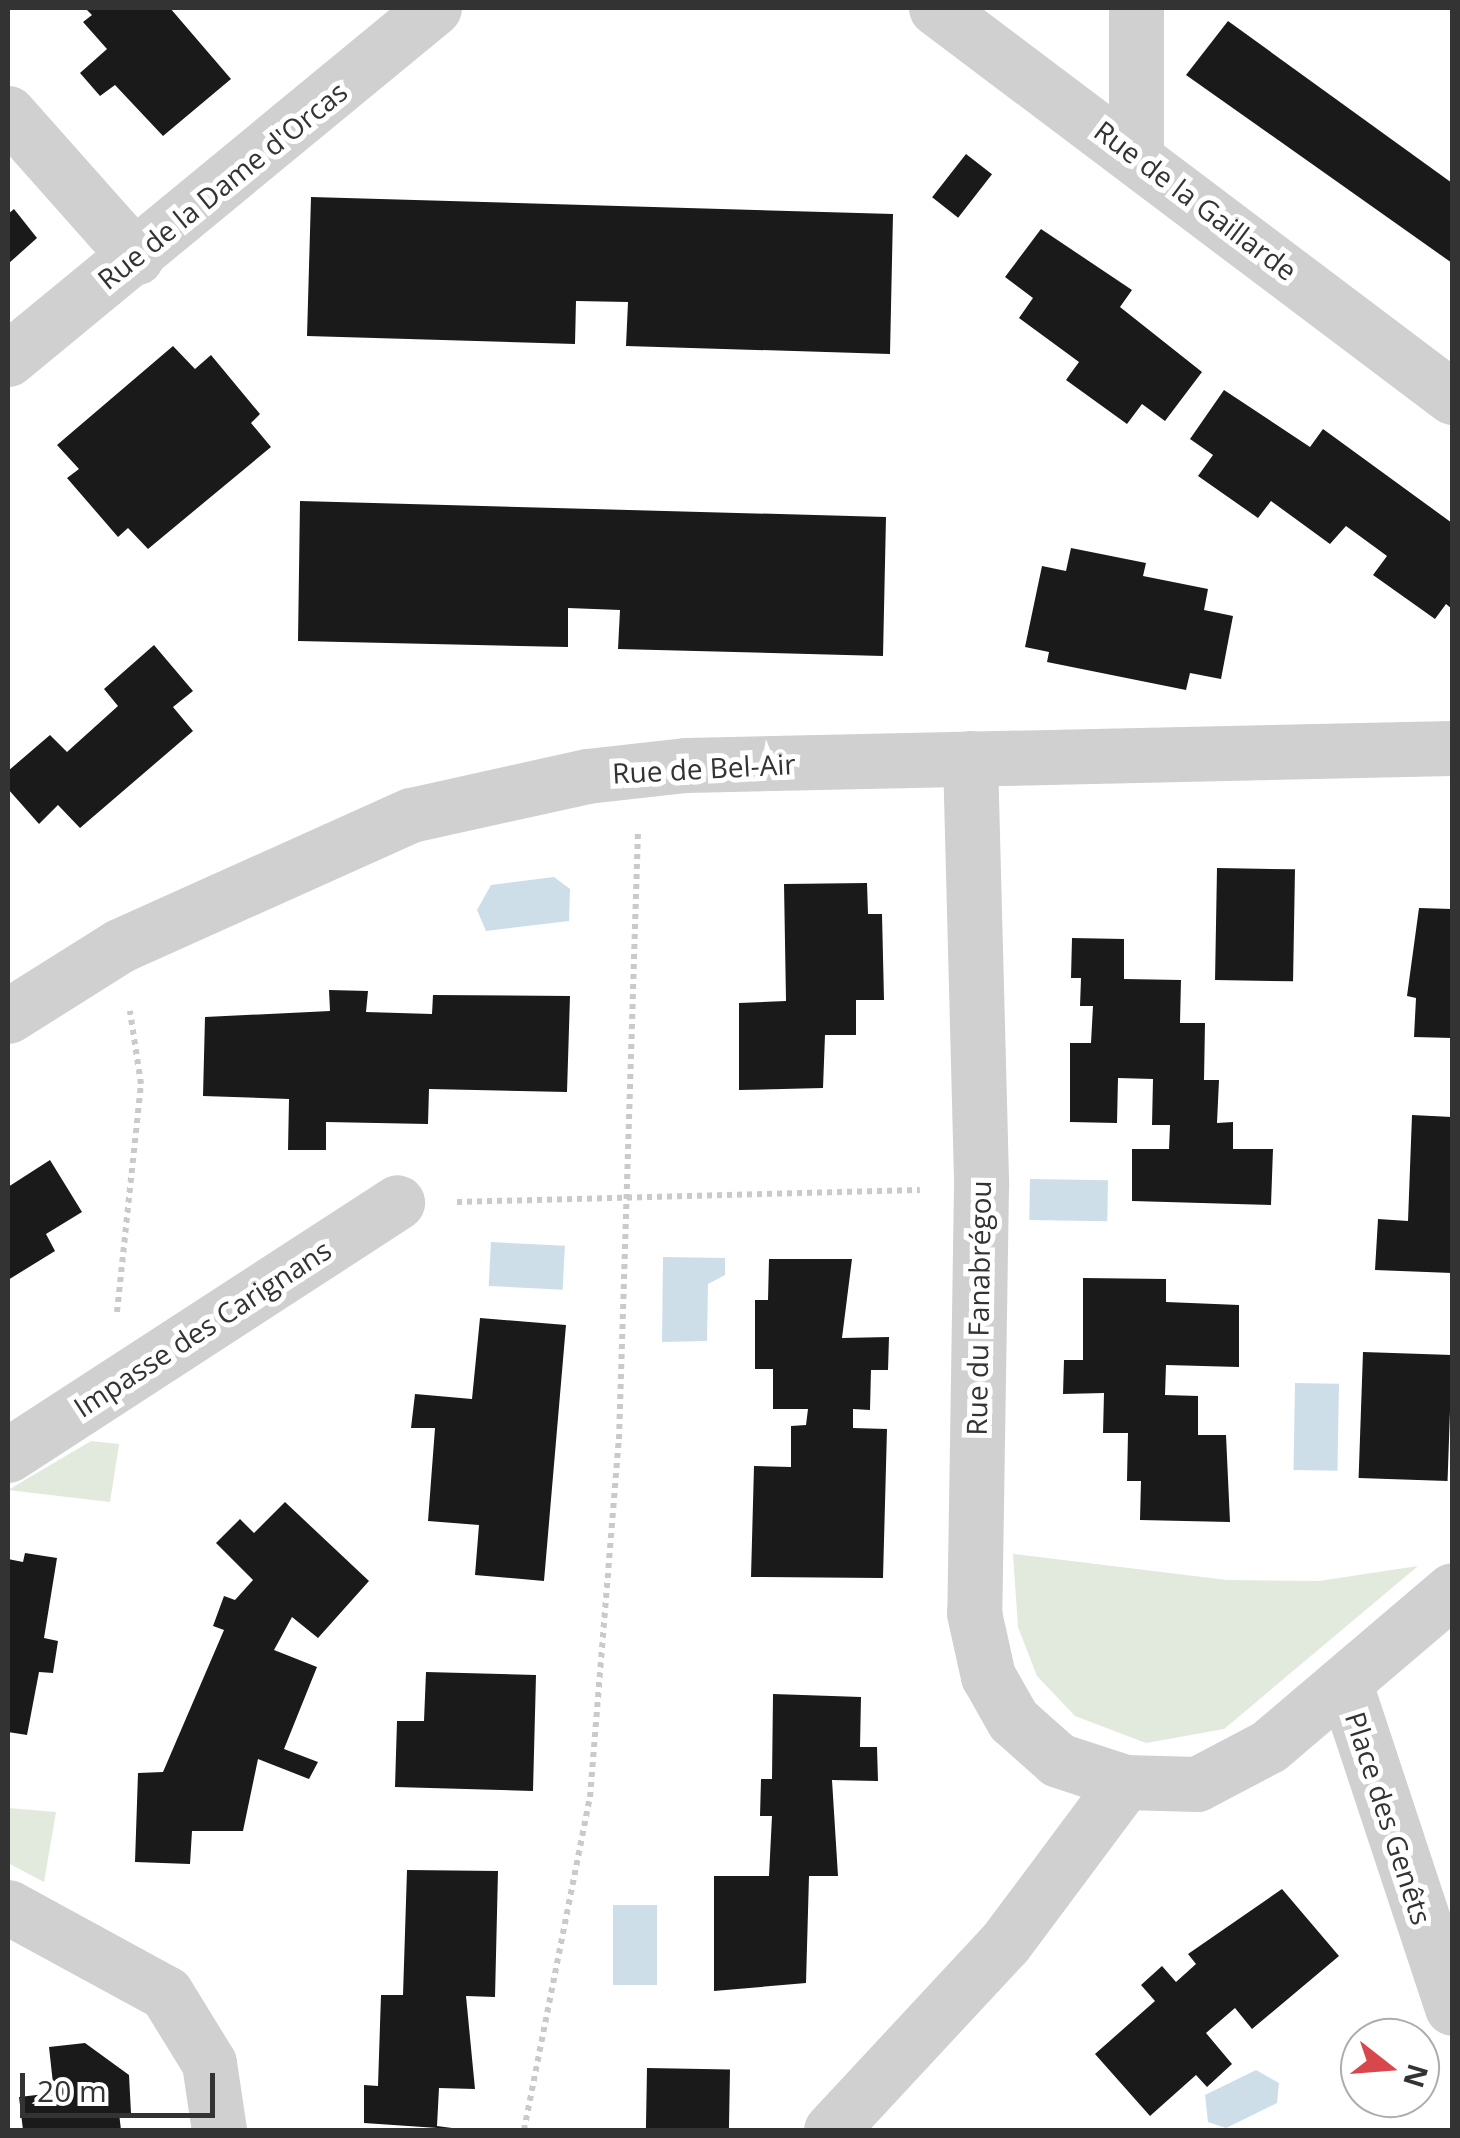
<!DOCTYPE html>
<meta charset="utf-8">
<style>
body{margin:0}
#map{position:relative;width:1460px;height:2138px;overflow:hidden;background:#fff;font-family:"Open Sans",sans-serif}
div>[style]{position:absolute}
.green>*{inset:0;background:#e2e9dd}
.water>*{inset:0;background:#cedee9;transform-origin:0 0}
.building>*{inset:0;background:#1a1a1a;transform-origin:0 0}
.path>*{height:6px;margin-top:-3px;transform-origin:0;background:repeating-linear-gradient(90deg,#cacaca 0 5px,transparent 0 10px)}
.street>*{height:55px;margin:-27.5px;padding:0 27.5px;transform-origin:27.5px;border-radius:27.5px;background:#d0d0d0}
span{translate:-50% -50%;white-space:nowrap;text-align:center;line-height:1.15;-webkit-text-stroke:10px #fff;paint-order:stroke}
.street-label{font-size:28px;color:#333}
.frame{position:absolute;inset:0;border:10px solid #333;pointer-events:none}
.north{position:absolute;left:1340px;top:2018px;width:100px;height:100px;box-sizing:border-box;background:#fff;border:2px solid #adadad;border-radius:50%;rotate:107deg;font-size:28px;font-weight:700;line-height:40px;text-align:center;color:#333}
.north::after{content:'';display:block;margin:auto;width:35px;height:45px;background:#d8474c;clip-path:polygon(50% 0,100% 100%,50% 72%,0 100%)}
.scale{position:absolute;left:20px;top:2073px;width:195px;height:45px;box-sizing:border-box;border:5px solid #333;border-top:0;padding-left:12px;font-size:30px;line-height:35px;white-space:nowrap;color:#333;-webkit-text-stroke:8px #fff;paint-order:stroke}
</style>
<div id="map">
<div class="green">
<div style="clip-path:polygon(91px 1441px,119px 1444px,110px 1502px,8px 1490px)"></div>
<div style="clip-path:polygon(1013px 1554px,1227px 1580px,1319px 1581px,1418px 1566px,1224px 1729px,1146px 1743px,1075px 1716px,1037px 1676px,1018px 1627px)"></div>
<div style="clip-path:polygon(8px 1808px,56px 1812px,44px 1882px,8px 1863px)"></div>
</div>
<div class="water">
<div style="clip-path:polygon(554px 877px,570px 889px,569px 921px,486px 931px,477px 910px,491px 885px)"></div>
<div style="left:1030px;top:1179px;width:78px;height:41px;rotate:1deg"></div>
<div style="left:491px;top:1242px;width:74px;height:44px;rotate:3deg"></div>
<div style="clip-path:polygon(663px 1257px,725px 1258px,725px 1275px,708px 1284px,707px 1341px,662px 1342px)"></div>
<div style="left:1295px;top:1383px;width:44px;height:87px;rotate:1deg"></div>
<div style="left:613px;top:1905px;width:44px;height:80px"></div>
<div style="clip-path:polygon(1256px 2070px,1279px 2083px,1277px 2103px,1226px 2128px,1208px 2122px,1205px 2095px)"></div>
</div>
<div class="building">
<div style="clip-path:polygon(85px 8px,170px 8px,231px 79px,163px 136px,115px 85px,100px 96px,80px 73px,107px 49px,83px 22px,92px 15px)"></div>
<div style="clip-path:polygon(1228px 21px,1452px 183px,1452px 263px,1186px 75px)"></div>
<div style="left:966px;top:154px;width:33px;height:55px;rotate:38deg"></div>
<div style="clip-path:polygon(311px 197px,893px 214px,890px 354px,626px 346px,628px 302px,576px 301px,575px 344px,307px 336px)"></div>
<div style="clip-path:polygon(14px 209px,37px 238px,8px 264px,8px 214px)"></div>
<div style="clip-path:polygon(1041px 229px,1132px 290px,1120px 307px,1202px 372px,1165px 421px,1142px 404px,1127px 424px,1066px 380px,1079px 362px,1019px 318px,1033px 298px,1005px 277px)"></div>
<div style="clip-path:polygon(173px 346px,195px 369px,211px 355px,260px 414px,251px 423px,271px 447px,148px 549px,128px 528px,118px 537px,67px 478px,79px 469px,57px 445px)"></div>
<div style="clip-path:polygon(1224px 390px,1310px 447px,1323px 429px,1452px 523px,1452px 609px,1446px 604px,1435px 619px,1373px 575px,1387px 556px,1346px 526px,1330px 544px,1271px 501px,1258px 518px,1198px 476px,1213px 455px,1190px 439px)"></div>
<div style="clip-path:polygon(300px 501px,886px 517px,883px 656px,618px 649px,620px 610px,568px 608px,568px 647px,298px 641px)"></div>
<div style="clip-path:polygon(1071px 548px,1146px 563px,1143px 576px,1208px 589px,1204px 610px,1233px 616px,1221px 679px,1190px 673px,1186px 690px,1047px 662px,1049px 652px,1025px 647px,1042px 566px,1066px 571px)"></div>
<div style="clip-path:polygon(154px 645px,193px 691px,173px 707px,193px 731px,80px 828px,58px 805px,39px 824px,8px 789px,8px 771px,50px 735px,67px 752px,118px 706px,104px 689px)"></div>
<div style="left:1217px;top:868px;width:78px;height:112px;rotate:1deg"></div>
<div style="clip-path:polygon(867px 883px,868px 914px,882px 914px,884px 1000px,856px 1000px,856px 1035px,825px 1035px,823px 1088px,739px 1090px,739px 1003px,786px 1001px,784px 884px)"></div>
<div style="clip-path:polygon(1419px 908px,1452px 909px,1452px 1038px,1414px 1037px,1416px 998px,1407px 996px)"></div>
<div style="clip-path:polygon(1072px 938px,1124px 939px,1124px 979px,1181px 980px,1180px 1023px,1205px 1023px,1204px 1080px,1219px 1080px,1217px 1123px,1233px 1122px,1233px 1149px,1273px 1149px,1271px 1205px,1132px 1201px,1132px 1149px,1169px 1149px,1170px 1125px,1152px 1125px,1153px 1079px,1118px 1078px,1117px 1123px,1070px 1122px,1070px 1043px,1091px 1043px,1093px 1006px,1080px 1006px,1081px 978px,1071px 978px)"></div>
<div style="clip-path:polygon(329px 990px,368px 991px,366px 1012px,432px 1014px,433px 995px,570px 996px,567px 1092px,429px 1089px,428px 1124px,326px 1122px,326px 1150px,288px 1150px,289px 1099px,203px 1096px,205px 1017px,330px 1011px)"></div>
<div style="clip-path:polygon(1412px 1115px,1452px 1117px,1452px 1273px,1375px 1270px,1378px 1219px,1408px 1221px)"></div>
<div style="clip-path:polygon(50px 1160px,82px 1212px,46px 1234px,55px 1251px,8px 1280px,8px 1187px)"></div>
<div style="clip-path:polygon(769px 1259px,852px 1259px,842px 1338px,889px 1337px,888px 1370px,871px 1370px,870px 1410px,853px 1409px,853px 1428px,887px 1429px,883px 1578px,751px 1577px,754px 1466px,791px 1467px,791px 1426px,806px 1425px,808px 1409px,773px 1409px,773px 1369px,755px 1369px,755px 1300px,768px 1300px)"></div>
<div style="clip-path:polygon(1083px 1278px,1166px 1279px,1166px 1302px,1239px 1305px,1239px 1367px,1166px 1365px,1165px 1395px,1198px 1396px,1198px 1435px,1226px 1435px,1230px 1522px,1140px 1520px,1141px 1481px,1127px 1481px,1128px 1433px,1103px 1433px,1104px 1393px,1063px 1394px,1064px 1360px,1083px 1360px)"></div>
<div style="clip-path:polygon(480px 1318px,566px 1325px,544px 1581px,475px 1575px,479px 1525px,428px 1521px,435px 1428px,411px 1428px,415px 1394px,472px 1399px)"></div>
<div style="left:1363px;top:1352px;width:89px;height:126px;rotate:2deg"></div>
<div style="clip-path:polygon(285px 1502px,369px 1581px,318px 1638px,292px 1617px,274px 1650px,317px 1667px,284px 1749px,318px 1762px,309px 1779px,258px 1759px,243px 1831px,192px 1831px,190px 1864px,135px 1862px,138px 1773px,163px 1772px,224px 1630px,213px 1626px,224px 1596px,235px 1600px,253px 1580px,216px 1543px,240px 1519px,254px 1533px)"></div>
<div style="clip-path:polygon(25px 1553px,57px 1558px,44px 1638px,58px 1641px,53px 1673px,39px 1672px,27px 1735px,8px 1732px,8px 1559px,23px 1562px)"></div>
<div style="clip-path:polygon(426px 1672px,536px 1675px,533px 1791px,395px 1787px,397px 1721px,424px 1721px)"></div>
<div style="clip-path:polygon(773px 1694px,861px 1697px,860px 1747px,877px 1747px,878px 1781px,832px 1780px,838px 1876px,809px 1876px,806px 1983px,714px 1991px,714px 1876px,769px 1876px,772px 1816px,760px 1816px,761px 1779px,772px 1779px)"></div>
<div style="clip-path:polygon(407px 1870px,498px 1871px,495px 1997px,466px 1996px,475px 2089px,439px 2088px,437px 2126px,467px 2130px,364px 2123px,364px 2085px,378px 2086px,381px 1995px,403px 1995px)"></div>
<div style="clip-path:polygon(1282px 1889px,1339px 1956px,1252px 2029px,1235px 2008px,1206px 2033px,1232px 2064px,1207px 2087px,1196px 2075px,1150px 2116px,1095px 2054px,1155px 2001px,1141px 1985px,1162px 1966px,1176px 1982px,1196px 1964px,1188px 1954px)"></div>
<div style="clip-path:polygon(85px 2043px,129px 2075px,131px 2113px,119px 2113px,121px 2130px,23px 2130px,19px 2097px,54px 2093px,49px 2047px)"></div>
<div style="left:647px;top:2068px;width:83px;height:62px;rotate:1deg"></div>
</div>
<div class="path">
<div style="left:457px;top:1202px;width:463px;rotate:-1.5deg"></div>
<div style="left:117px;top:1312px;width:229px;rotate:-84deg"></div>
<div style="left:141px;top:1084px;width:74px;rotate:-98.6deg"></div>
<div style="left:524px;top:2130px;width:339px;rotate:-78.8deg"></div>
<div style="left:590px;top:1797px;width:359px;rotate:-85.4deg"></div>
<div style="left:619px;top:1439px;width:608px;rotate:-88.21deg"></div>
</div>
<div class="street">
<div style="left:936px;top:8px;width:646px;rotate:37.01deg"></div>
<div style="left:1136px;top:8px;width:146px;rotate:90deg"></div>
<div style="left:8px;top:113px;width:193px;rotate:48.4deg"></div>
<div style="left:8px;top:359px;width:552px;rotate:-39.49deg"></div>
<div style="left:970px;top:758px;width:429px;rotate:88.5deg"></div>
<div style="left:981px;top:1187px;width:426px;rotate:90.9deg"></div>
<div style="left:974px;top:1613px;width:65px;rotate:77.5deg"></div>
<div style="left:988px;top:1676px;width:51px;rotate:60.4deg"></div>
<div style="left:1013px;top:1720px;width:60px;rotate:41.6deg"></div>
<div style="left:1058px;top:1760px;width:71px;rotate:18.2deg"></div>
<div style="left:1125px;top:1782px;width:72px;rotate:1.6deg"></div>
<div style="left:1197px;top:1784px;width:81px;rotate:-27.8deg"></div>
<div style="left:1269px;top:1746px;width:240px;rotate:-40.4deg"></div>
<div style="left:8px;top:1016px;width:131px;rotate:-32.2deg"></div>
<div style="left:119px;top:946px;width:320px;rotate:-24.2deg"></div>
<div style="left:411px;top:815px;width:180px;rotate:-12.5deg"></div>
<div style="left:587px;top:776px;width:99px;rotate:-6.4deg"></div>
<div style="left:685px;top:765px;width:767px;rotate:-1.27deg"></div>
<div style="left:8px;top:1455px;width:464px;rotate:-33deg"></div>
<div style="left:1345px;top:1684px;width:341px;rotate:71.7deg"></div>
<div style="left:8px;top:1907px;width:180px;rotate:28.6deg"></div>
<div style="left:166px;top:1993px;width:82px;rotate:58.4deg"></div>
<div style="left:209px;top:2063px;width:68px;rotate:81.5deg"></div>
<div style="left:831px;top:2130px;width:255px;rotate:-47.1deg"></div>
<div style="left:1005px;top:1943px;width:201px;rotate:-53.3deg"></div>
</div>
<div class="street-label">
<span style="left:222px;top:185px;rotate:-39deg">Rue de la Dame d'Orcas</span>
<span style="left:1196px;top:200px;rotate:37deg">Rue de la Gaillarde</span>
<span style="left:704px;top:768px;rotate:-3deg">Rue de Bel-Air</span>
<span style="left:978px;top:1308px;rotate:-89deg">Rue du Fanabrégou</span>
<span style="left:202px;top:1328px;rotate:-33deg">Impasse des Carignans</span>
<span style="left:1389px;top:1818px;rotate:72deg">Place des Genêts</span>
</div>
<div class="frame"></div>
<div class="north">N</div>
<div class="scale">20 m</div>
</div>
